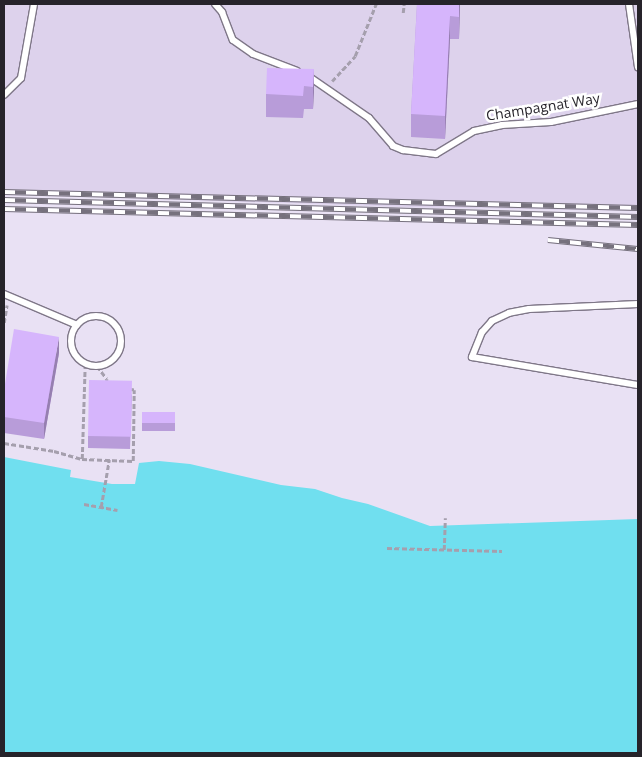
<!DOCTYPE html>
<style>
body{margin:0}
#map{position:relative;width:642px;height:757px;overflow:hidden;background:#e9e1f4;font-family:"Open Sans",sans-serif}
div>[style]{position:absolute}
.built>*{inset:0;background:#ddd2ec}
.water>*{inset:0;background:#70dfef}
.path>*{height:2.5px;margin-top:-1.25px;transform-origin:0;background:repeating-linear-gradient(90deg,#a59fad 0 5px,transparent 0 7.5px)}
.roads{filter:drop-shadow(1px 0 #7f7788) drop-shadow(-1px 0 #7f7788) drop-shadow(0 1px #7f7788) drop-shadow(0 -1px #7f7788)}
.service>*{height:6px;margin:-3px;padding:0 3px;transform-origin:3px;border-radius:3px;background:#fff}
.service>.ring{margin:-3px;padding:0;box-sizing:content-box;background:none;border:6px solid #fff;border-radius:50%}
.rail>*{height:5.5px;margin-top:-2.75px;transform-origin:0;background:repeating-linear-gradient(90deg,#fff 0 11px,#76717d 0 22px);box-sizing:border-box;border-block:1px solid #76717d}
.wall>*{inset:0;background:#b89cd9;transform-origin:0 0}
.shaded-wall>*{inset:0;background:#967fb0}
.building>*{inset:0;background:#d6b5fc;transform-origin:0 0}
span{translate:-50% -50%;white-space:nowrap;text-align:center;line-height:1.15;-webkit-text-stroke:5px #fff;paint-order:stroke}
.street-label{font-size:14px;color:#26232a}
.frame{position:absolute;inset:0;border:5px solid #26232a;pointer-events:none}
</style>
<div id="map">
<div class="built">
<div style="clip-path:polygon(4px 4px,638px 4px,638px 211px,405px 207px,4px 194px)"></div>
</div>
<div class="water">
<div style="clip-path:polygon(4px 457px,71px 470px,70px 477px,112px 484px,135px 484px,139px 463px,159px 461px,190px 464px,281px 485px,315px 489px,342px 498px,368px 504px,430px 526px,638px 519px,638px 753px,4px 753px)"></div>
</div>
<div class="path">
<div style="left:403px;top:13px;width:9px;rotate:-84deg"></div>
<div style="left:332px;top:81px;width:34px;rotate:-47deg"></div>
<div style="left:355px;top:56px;width:56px;rotate:-68deg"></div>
<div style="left:4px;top:323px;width:18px;rotate:-81deg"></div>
<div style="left:97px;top:366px;width:16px;rotate:52deg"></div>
<div style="left:107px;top:379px;width:5px;rotate:90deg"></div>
<div style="left:4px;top:443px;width:51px;rotate:9.1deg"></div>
<div style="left:54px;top:451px;width:29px;rotate:16deg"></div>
<div style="left:82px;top:459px;width:51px;rotate:2.2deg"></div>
<div style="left:133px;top:461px;width:71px;rotate:-89.2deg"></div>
<div style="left:134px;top:390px;width:6px;rotate:-171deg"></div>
<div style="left:82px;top:459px;width:96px;rotate:-88.2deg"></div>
<div style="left:84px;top:504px;width:34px;rotate:10deg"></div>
<div style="left:101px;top:507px;width:48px;rotate:-80.3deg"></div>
<div style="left:387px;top:548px;width:115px;rotate:1.5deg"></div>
<div style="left:444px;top:550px;width:32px;rotate:-88deg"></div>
</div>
<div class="roads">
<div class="service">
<div style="left:215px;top:4px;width:11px;rotate:49deg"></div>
<div style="left:222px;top:12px;width:30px;rotate:69deg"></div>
<div style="left:233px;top:40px;width:24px;rotate:35deg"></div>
<div style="left:253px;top:54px;width:47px;rotate:21.1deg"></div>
<div style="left:629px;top:4px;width:64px;rotate:81.9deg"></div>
<div style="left:308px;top:76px;width:74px;rotate:34.5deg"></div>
<div style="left:369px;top:118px;width:37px;rotate:49deg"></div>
<div style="left:393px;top:146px;width:11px;rotate:22deg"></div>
<div style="left:403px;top:150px;width:33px;rotate:7deg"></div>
<div style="left:436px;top:154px;width:44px;rotate:-31.2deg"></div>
<div style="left:474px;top:131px;width:29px;rotate:-12deg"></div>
<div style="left:502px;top:125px;width:49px;rotate:-3.5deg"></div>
<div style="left:551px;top:122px;width:89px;rotate:-11.7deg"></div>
<div style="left:4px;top:95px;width:24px;rotate:-45deg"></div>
<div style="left:21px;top:78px;width:75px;rotate:-80deg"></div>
<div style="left:4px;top:294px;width:79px;rotate:23deg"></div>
<div style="left:638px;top:304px;width:109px;rotate:177.4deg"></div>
<div style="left:529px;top:309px;width:20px;rotate:169deg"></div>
<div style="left:509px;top:313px;width:19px;rotate:155deg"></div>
<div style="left:492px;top:321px;width:15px;rotate:132deg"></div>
<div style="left:482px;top:332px;width:27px;rotate:112deg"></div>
<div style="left:472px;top:357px;width:168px;rotate:9.6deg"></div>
<div class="ring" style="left:71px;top:316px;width:44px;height:44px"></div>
</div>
</div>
<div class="rail">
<div style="left:4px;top:192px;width:634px;rotate:1.45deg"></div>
<div style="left:4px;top:200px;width:634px;rotate:1.54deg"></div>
<div style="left:4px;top:209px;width:634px;rotate:1.45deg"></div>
<div style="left:548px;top:240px;width:90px;rotate:5.7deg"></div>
</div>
<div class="wall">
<div style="clip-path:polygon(417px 4px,460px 4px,459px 39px,450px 39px,445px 139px,411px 137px,411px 114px)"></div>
<div style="clip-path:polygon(314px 69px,313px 109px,304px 109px,303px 118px,266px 117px,266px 94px)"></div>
<div style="clip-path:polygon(59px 353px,44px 439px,4px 433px,4px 390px)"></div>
<div style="clip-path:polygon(132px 394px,130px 449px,88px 448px,88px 436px)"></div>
<div style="left:142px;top:412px;width:33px;height:19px"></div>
</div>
<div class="shaded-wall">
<div style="clip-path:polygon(459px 4px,460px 4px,460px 5px,459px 39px)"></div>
<div style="clip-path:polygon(450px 16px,450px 39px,445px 139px,445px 116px)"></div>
<div style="clip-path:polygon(314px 69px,314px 92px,313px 109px,313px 87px)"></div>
<div style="clip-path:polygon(59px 337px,59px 353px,44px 439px,44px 423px)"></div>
</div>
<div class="building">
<div style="clip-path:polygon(417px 4px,459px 4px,459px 17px,450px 16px,445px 116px,411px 114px)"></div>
<div style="clip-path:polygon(267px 68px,314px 69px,313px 87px,304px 86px,303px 96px,266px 94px)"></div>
<div style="clip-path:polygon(14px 329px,59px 337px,44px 423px,4px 417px,4px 390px)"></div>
<div style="left:89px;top:380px;width:43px;height:56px;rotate:1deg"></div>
<div style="left:142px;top:412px;width:33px;height:11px"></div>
</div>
<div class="street-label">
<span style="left:543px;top:107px;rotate:-9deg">Champagnat Way</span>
</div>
<div class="frame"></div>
</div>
